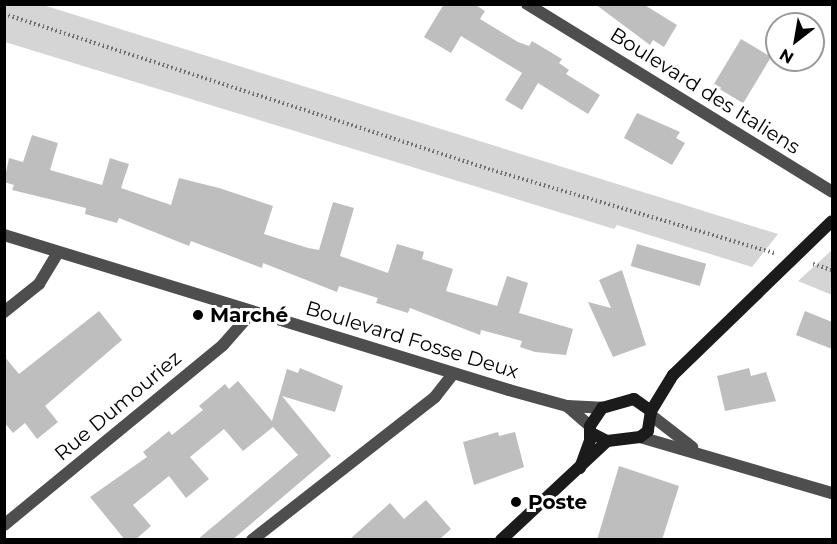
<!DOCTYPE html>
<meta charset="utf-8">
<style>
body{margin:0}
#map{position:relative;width:837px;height:544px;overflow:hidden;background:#fff;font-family:Montserrat,sans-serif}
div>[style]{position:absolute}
.green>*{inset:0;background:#d5d5d5}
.building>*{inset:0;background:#bebebe;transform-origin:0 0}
.path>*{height:4px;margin-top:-2px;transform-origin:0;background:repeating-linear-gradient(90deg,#707070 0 1.5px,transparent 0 4.5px)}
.lane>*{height:12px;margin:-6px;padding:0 6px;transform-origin:6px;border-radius:6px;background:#4e4e4e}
.street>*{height:12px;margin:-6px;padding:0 6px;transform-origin:6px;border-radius:6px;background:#4e4e4e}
.secondary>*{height:12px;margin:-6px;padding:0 6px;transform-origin:6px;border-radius:6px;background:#1b1b1b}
.dots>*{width:16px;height:16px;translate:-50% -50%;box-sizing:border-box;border:3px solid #fff;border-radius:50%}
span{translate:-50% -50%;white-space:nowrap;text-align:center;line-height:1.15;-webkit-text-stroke:6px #fff;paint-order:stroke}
.street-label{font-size:20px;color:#000}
.poi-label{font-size:20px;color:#000;font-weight:700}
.left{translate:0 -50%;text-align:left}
.frame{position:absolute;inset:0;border:6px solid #000;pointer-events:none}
.north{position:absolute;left:765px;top:12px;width:60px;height:60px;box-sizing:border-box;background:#fff;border:2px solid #999;border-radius:50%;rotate:211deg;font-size:16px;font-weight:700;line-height:24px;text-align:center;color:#000}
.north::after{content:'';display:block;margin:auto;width:21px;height:27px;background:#000;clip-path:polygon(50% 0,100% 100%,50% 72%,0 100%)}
</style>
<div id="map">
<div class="green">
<div style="clip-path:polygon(4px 5px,43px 5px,778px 234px,752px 267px,617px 225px,614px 229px,5px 42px)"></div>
<div style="clip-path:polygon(832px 250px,832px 295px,798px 281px)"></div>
</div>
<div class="building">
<div style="clip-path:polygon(444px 4px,474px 4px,485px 11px,480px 19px,518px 42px,529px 46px,532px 41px,562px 59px,559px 63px,569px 70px,566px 74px,600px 95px,588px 114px,538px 83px,522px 110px,505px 100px,522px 73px,461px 36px,451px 53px,424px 37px)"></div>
<div style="clip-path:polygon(595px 4px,643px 4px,677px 25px,664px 47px,653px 40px,650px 45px)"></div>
<div style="left:741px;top:39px;width:35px;height:54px;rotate:31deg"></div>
<div style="clip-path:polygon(637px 113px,680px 132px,676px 138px,685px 143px,672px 165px,624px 138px)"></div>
<div style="clip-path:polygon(32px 135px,58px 143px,50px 170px,102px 185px,110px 158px,119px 161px,129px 164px,121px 188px,171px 205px,179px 178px,219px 188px,273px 206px,264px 234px,308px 248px,319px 250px,333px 202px,354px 208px,340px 256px,388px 273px,397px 244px,424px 252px,422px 259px,453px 269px,446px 291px,497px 306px,507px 276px,528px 283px,519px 313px,573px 329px,566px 355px,535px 352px,520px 347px,522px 341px,481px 330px,480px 335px,410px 308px,408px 313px,376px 303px,378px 298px,339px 286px,337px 292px,263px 263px,262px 268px,191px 241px,189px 246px,119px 218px,117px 223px,85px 214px,86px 208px,12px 190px,14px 185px,4px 182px,9px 158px,23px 162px)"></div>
<div style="left:637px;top:244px;width:72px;height:23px;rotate:16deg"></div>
<div style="clip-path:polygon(622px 270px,646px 345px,613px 357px,588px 302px,611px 308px,599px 280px)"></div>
<div style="clip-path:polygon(99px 311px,122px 340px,45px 406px,58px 422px,37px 439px,25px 423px,13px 433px,4px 422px,4px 356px,19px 374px)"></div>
<div style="clip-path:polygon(805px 311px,832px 322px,832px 349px,796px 335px)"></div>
<div style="clip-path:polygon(300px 368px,343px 386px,335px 412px,282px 396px,331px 456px,232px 540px,197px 540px,298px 455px,273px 427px,243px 451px,224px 429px,190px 457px,209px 479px,186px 498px,169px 476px,133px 505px,151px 526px,135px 540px,125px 540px,90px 497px,147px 457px,143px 452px,169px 431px,172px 435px,203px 410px,199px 406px,225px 384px,229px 389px,238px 381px,272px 421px,287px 369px,298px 373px)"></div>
<div style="clip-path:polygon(749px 368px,751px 376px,766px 372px,776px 401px,725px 411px,717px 376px)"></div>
<div style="clip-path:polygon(498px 432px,499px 436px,515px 432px,524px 467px,474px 485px,463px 442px)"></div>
<div style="clip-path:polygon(619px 466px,679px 486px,662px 540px,597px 540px)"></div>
<div style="clip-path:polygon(426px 500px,451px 529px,439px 540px,349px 540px,390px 503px,404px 519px)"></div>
</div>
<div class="path">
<div style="left:4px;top:14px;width:512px;rotate:17.73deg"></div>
<div style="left:492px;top:170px;width:294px;rotate:16.4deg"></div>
<div style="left:813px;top:264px;width:20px;rotate:18deg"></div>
</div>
<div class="lane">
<div style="left:252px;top:540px;width:232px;rotate:-38deg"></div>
<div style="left:435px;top:397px;width:29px;rotate:-52deg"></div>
</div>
<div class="street">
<div style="left:527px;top:4px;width:358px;rotate:31.6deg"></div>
<div style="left:4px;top:235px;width:528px;rotate:17.06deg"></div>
<div style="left:509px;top:390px;width:60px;rotate:15.4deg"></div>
<div style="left:567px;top:406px;width:35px;rotate:3deg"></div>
<div style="left:4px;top:312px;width:45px;rotate:-38.7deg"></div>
<div style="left:39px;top:284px;width:37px;rotate:-59deg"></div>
<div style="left:567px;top:406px;width:30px;rotate:41deg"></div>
<div style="left:652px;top:416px;width:51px;rotate:37.8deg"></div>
<div style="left:640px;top:437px;width:200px;rotate:16.3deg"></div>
<div style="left:4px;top:525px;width:283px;rotate:-39.4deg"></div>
<div style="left:223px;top:345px;width:44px;rotate:-48.7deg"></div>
</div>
<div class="secondary">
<div style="left:651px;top:411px;width:42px;rotate:-58.6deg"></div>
<div style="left:673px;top:375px;width:221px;rotate:-44.1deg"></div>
<div style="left:580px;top:468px;width:30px;rotate:-70deg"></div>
<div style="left:590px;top:440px;width:14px;rotate:-90deg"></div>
<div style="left:590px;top:426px;width:22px;rotate:-56deg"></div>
<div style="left:602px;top:408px;width:33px;rotate:-16deg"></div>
<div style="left:634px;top:399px;width:21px;rotate:35deg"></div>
<div style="left:651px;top:411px;width:20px;rotate:99deg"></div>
<div style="left:648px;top:431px;width:10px;rotate:143deg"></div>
<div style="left:640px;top:437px;width:33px;rotate:173deg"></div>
<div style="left:607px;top:441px;width:18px;rotate:-153deg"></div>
<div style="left:501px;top:540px;width:145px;rotate:-43deg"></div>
</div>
<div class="dots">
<div style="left:198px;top:315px;background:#000"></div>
<div style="left:516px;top:502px;background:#000"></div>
</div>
<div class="street-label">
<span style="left:705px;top:91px;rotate:32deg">Boulevard des Italiens</span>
<span style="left:412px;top:340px;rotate:17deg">Boulevard Fosse Deux</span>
<span style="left:118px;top:406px;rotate:-40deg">Rue Dumouriez</span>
</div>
<div class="poi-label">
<span class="left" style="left:210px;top:315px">Marché</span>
<span class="left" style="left:528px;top:502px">Poste</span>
</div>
<div class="frame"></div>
<div class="north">N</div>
</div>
